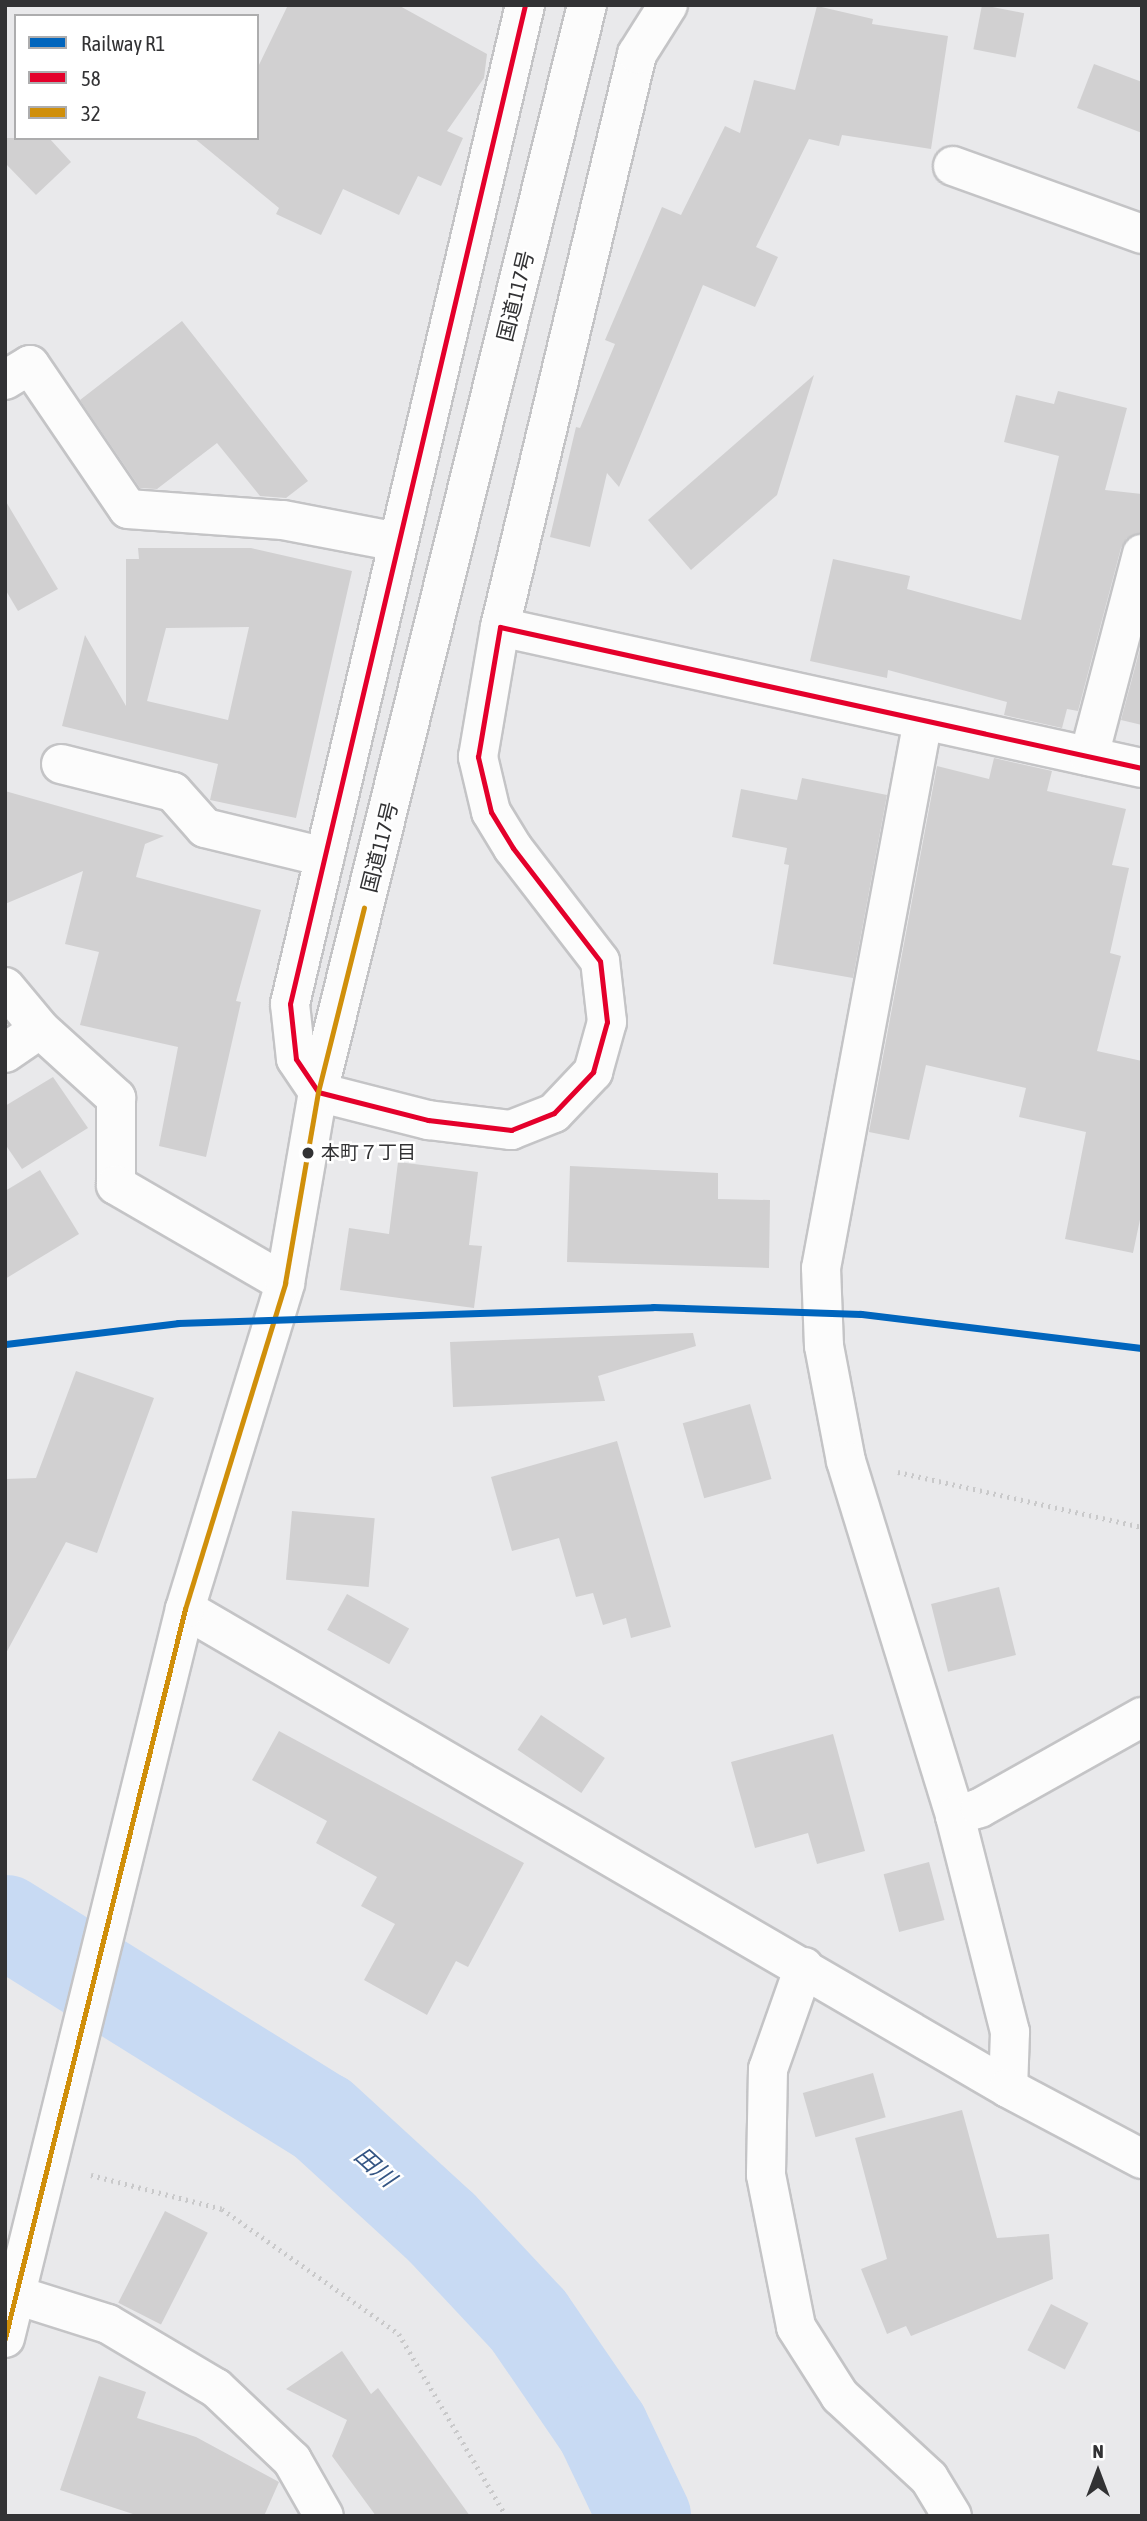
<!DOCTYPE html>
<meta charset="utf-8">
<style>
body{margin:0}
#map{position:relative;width:1147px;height:2521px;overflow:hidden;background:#e9e9eb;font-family:"Asap Condensed","Noto Sans JP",sans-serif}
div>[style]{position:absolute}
.river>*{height:93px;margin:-46.5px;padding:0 46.5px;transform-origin:46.5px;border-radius:46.5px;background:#c8daf3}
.building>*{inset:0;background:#d1d0d1;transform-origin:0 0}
.path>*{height:4.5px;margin-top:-2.25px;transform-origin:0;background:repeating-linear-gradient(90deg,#c9c9ca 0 2px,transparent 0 7px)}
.roads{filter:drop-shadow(2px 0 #c4c4c6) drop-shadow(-2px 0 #c4c4c6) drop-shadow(0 2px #c4c4c6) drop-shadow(0 -2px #c4c4c6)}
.minor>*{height:38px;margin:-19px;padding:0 19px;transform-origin:19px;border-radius:19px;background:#fcfcfc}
.highway>*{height:38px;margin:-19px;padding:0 19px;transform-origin:19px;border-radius:19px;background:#fcfcfc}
.rail>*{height:5px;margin:-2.5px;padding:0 2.5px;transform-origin:2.5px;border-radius:2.5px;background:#d4d4d4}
.bus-1>*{height:5px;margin:-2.5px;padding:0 2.5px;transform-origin:2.5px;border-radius:2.5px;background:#e4002b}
.bus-2>*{height:5px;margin:-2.5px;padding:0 2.5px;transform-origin:2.5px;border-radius:2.5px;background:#d08f0a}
.rail-1>*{height:7px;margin:-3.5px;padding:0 3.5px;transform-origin:3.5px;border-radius:3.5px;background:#0065bd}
.dots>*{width:19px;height:19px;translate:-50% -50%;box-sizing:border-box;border:4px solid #fff;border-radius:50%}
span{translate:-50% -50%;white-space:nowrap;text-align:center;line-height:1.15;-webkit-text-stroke:5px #fff;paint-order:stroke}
.bus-label{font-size:19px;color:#323234}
.left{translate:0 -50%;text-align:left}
.street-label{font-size:21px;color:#323234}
.water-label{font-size:23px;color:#345584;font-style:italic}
.frame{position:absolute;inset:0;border:7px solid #323234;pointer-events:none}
.legend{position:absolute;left:14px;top:14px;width:245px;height:126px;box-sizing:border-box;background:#fff;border:2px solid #adadae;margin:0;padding:9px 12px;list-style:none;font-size:21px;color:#323234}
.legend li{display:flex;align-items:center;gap:14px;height:35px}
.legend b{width:35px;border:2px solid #adadae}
.north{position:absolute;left:1063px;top:2437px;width:70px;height:70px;-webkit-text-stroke:5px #fff;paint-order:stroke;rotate:0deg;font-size:19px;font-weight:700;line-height:28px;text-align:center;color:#323234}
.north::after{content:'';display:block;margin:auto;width:24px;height:32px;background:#323234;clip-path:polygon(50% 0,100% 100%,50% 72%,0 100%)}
</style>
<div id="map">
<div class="river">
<div style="left:5px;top:1921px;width:373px;rotate:31.9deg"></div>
<div style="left:322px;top:2118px;width:161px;rotate:42.5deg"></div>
<div style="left:441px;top:2227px;width:127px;rotate:46.9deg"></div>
<div style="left:528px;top:2320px;width:131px;rotate:55.6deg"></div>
<div style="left:602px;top:2428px;width:98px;rotate:64.5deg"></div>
</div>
<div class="building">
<div style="clip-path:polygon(288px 5px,398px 5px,487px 54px,484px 78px,447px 131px,463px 138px,441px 186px,418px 176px,399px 215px,343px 189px,321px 235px,276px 214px,279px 208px,194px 138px,257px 138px,257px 69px)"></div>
<div style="left:982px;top:5px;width:43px;height:45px;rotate:11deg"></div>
<div style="clip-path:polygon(817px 6px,873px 19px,872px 24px,948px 36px,931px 149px,842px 135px,839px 146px,809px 139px,756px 247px,778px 257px,755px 307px,703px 285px,619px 487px,607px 473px,590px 547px,550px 537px,576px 427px,580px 428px,615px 344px,605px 340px,662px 207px,681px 215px,725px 126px,740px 133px,754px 80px,795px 90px)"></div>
<div style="clip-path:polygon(1094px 64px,1142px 82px,1142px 133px,1077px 108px)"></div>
<div style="clip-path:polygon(5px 138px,49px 138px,71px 162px,36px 195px,5px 163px)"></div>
<div style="clip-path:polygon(182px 321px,308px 481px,286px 498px,260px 496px,217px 443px,157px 489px,140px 488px,80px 400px)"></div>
<div style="clip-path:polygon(814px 375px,777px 495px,691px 570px,648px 520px)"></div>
<div style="clip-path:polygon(1058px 391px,1127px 408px,1105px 490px,1142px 494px,1142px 533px,1127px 538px,1121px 548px,1078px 711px,1067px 709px,1062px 728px,1004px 715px,1007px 702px,888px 670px,887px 678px,810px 661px,833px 559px,910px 576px,907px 589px,1021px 620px,1059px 456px,1004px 442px,1016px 395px,1054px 404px)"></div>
<div style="clip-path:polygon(5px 500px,58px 589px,18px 611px,5px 589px)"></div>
<div style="clip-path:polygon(evenodd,138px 548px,251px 548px,352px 571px,296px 818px,210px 800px,218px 764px,62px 726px,85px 635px,126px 706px,126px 559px,139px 559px,138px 548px,249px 627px,228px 720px,147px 701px,166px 628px,249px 627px)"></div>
<div style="clip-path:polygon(1142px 641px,1142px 725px,1121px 720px)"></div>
<div style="clip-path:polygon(994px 758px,1052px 771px,1047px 791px,1126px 809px,1112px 865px,1129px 868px,1110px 953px,1121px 956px,1097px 1051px,1142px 1061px,1142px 1210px,1133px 1253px,1065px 1239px,1086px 1132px,1019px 1117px,1026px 1088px,926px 1065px,909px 1140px,869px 1132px,937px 766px,989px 779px)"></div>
<div style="clip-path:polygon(802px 778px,887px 795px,853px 978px,773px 964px,789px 865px,784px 864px,787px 848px,732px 837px,741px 789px,797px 800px)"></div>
<div style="clip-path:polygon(5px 791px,164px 836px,145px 844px,136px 877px,261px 910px,236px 1001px,241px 1002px,206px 1157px,159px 1146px,178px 1047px,80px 1025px,99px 952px,65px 944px,83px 871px,5px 904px)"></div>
<div style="clip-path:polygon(53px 1077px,88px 1128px,22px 1169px,5px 1144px,5px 1106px)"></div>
<div style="clip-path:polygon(398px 1162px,478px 1172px,469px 1245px,482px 1246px,474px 1308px,340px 1290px,349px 1228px,389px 1234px)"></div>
<div style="clip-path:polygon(570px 1166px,718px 1173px,718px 1199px,770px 1200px,769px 1268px,567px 1262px)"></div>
<div style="clip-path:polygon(40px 1170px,79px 1234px,5px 1279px,5px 1191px)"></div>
<div style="clip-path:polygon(693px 1333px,696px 1346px,598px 1376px,605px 1401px,453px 1407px,450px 1342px)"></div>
<div style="clip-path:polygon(76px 1371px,154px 1398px,97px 1553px,66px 1542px,5px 1655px,5px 1479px,36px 1478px)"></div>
<div style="left:750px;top:1404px;width:78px;height:70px;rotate:74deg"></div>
<div style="clip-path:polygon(617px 1441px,671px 1627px,631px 1638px,626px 1618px,603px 1625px,593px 1593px,576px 1597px,559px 1538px,512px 1551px,491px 1477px)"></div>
<div style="left:292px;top:1511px;width:83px;height:69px;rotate:5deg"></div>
<div style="left:999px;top:1587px;width:70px;height:70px;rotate:76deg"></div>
<div style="left:347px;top:1594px;width:71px;height:41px;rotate:29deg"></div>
<div style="left:541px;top:1715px;width:77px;height:42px;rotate:34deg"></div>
<div style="clip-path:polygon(279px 1731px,524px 1863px,468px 1967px,456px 1961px,427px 2015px,364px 1980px,395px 1924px,361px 1906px,377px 1877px,316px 1843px,327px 1821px,252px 1780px)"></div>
<div style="clip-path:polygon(833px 1734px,865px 1851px,817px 1864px,808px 1833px,755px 1848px,731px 1762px)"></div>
<div style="left:929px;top:1862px;width:60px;height:47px;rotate:75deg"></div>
<div style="left:873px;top:2073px;width:46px;height:73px;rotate:74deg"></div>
<div style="clip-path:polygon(962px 2110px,997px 2238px,1049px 2234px,1053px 2279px,911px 2336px,906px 2326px,887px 2334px,861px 2269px,887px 2259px,855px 2138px)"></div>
<div style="left:165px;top:2211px;width:48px;height:103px;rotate:27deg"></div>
<div style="left:1051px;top:2304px;width:42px;height:52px;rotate:27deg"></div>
<div style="clip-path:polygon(342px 2351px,371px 2394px,378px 2388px,470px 2516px,376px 2516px,332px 2456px,347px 2420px,286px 2389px)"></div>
<div style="clip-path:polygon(99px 2376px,146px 2392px,137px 2418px,196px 2437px,279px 2482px,264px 2516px,139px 2516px,60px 2490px)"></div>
</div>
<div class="path">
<div style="left:898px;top:1472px;width:250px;rotate:12.7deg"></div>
<div style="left:91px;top:2175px;width:135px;rotate:14.5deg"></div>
<div style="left:222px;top:2209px;width:217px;rotate:35.2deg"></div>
<div style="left:399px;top:2334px;width:211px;rotate:59.5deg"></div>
</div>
<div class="roads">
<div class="minor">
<div style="left:525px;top:5px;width:1026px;rotate:103.24deg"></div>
<div style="left:290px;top:1004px;width:55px;rotate:83.8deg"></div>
<div style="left:296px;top:1059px;width:40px;rotate:56deg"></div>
<div style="left:318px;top:1092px;width:114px;rotate:14.3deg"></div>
<div style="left:428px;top:1120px;width:84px;rotate:6.9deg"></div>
<div style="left:511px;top:1130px;width:46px;rotate:-21.6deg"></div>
<div style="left:554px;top:1113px;width:57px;rotate:-46.4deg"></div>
<div style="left:593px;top:1072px;width:52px;rotate:-74.4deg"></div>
<div style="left:607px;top:1022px;width:61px;rotate:-96.5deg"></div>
<div style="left:600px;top:961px;width:143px;rotate:-127.6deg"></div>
<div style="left:513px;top:848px;width:42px;rotate:-121.4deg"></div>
<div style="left:491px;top:812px;width:57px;rotate:-103.3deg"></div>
<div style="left:478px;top:757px;width:132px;rotate:-80.4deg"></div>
<div style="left:500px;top:627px;width:657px;rotate:12.39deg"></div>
<div style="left:953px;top:166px;width:201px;rotate:19.8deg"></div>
<div style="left:5px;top:380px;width:29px;rotate:-31deg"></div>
<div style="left:30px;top:365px;width:174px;rotate:55.8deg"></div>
<div style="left:128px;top:509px;width:155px;rotate:4.1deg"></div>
<div style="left:283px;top:520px;width:116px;rotate:10.9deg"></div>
<div style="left:500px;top:627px;width:589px;rotate:-76.55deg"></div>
<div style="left:637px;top:54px;width:58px;rotate:-57.7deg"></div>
<div style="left:923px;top:720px;width:557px;rotate:100.54deg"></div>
<div style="left:821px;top:1268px;width:78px;rotate:87.8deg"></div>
<div style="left:824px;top:1346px;width:117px;rotate:79.2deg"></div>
<div style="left:846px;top:1461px;width:371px;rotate:72.9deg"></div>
<div style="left:955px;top:1816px;width:223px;rotate:75.7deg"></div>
<div style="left:1010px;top:2032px;width:56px;rotate:92deg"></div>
<div style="left:1089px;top:756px;width:209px;rotate:-75.3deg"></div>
<div style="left:61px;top:764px;width:115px;rotate:14deg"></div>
<div style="left:173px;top:792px;width:48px;rotate:48.4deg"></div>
<div style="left:205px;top:828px;width:123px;rotate:13.6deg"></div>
<div style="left:5px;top:987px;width:55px;rotate:50.2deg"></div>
<div style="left:40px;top:1029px;width:103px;rotate:42.2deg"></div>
<div style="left:116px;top:1098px;width:87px;rotate:90deg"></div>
<div style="left:116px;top:1185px;width:195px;rotate:30.1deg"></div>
<div style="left:5px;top:1053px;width:42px;rotate:-34.4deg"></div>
<div style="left:185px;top:1609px;width:952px;rotate:30.2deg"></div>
<div style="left:1008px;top:2088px;width:152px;rotate:27.9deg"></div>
<div style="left:955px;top:1816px;width:26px;rotate:-18deg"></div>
<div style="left:980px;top:1808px;width:186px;rotate:-29.3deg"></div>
<div style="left:804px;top:1967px;width:108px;rotate:109.4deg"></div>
<div style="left:768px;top:2069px;width:106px;rotate:91.1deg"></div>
<div style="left:766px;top:2175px;width:155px;rotate:78.8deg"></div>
<div style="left:796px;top:2327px;width:82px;rotate:57.5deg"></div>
<div style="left:840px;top:2396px;width:121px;rotate:42.7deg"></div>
<div style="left:929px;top:2478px;width:44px;rotate:58.8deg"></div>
<div style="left:16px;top:2295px;width:96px;rotate:17.5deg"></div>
<div style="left:108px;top:2324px;width:126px;rotate:30.7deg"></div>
<div style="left:216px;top:2388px;width:105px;rotate:43.5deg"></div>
<div style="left:292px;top:2460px;width:64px;rotate:60.3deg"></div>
</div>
<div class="highway">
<div style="left:5px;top:2338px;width:751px;rotate:-76.13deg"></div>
<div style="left:185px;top:1609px;width:341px;rotate:-72.9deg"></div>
<div style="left:285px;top:1283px;width:194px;rotate:-80.2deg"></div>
<div style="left:318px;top:1092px;width:1120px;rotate:-76.1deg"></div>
</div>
</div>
<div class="rail">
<div style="left:5px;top:1344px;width:174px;rotate:-6.9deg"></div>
<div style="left:178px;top:1323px;width:475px;rotate:-1.9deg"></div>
<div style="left:653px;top:1307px;width:208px;rotate:1.9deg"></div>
<div style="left:861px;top:1314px;width:283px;rotate:6.9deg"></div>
</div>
<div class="bus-1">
<div style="left:525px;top:5px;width:1026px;rotate:103.24deg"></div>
<div style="left:290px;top:1004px;width:55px;rotate:83.8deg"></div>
<div style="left:296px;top:1059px;width:40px;rotate:56deg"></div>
<div style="left:318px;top:1092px;width:114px;rotate:14.3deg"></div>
<div style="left:428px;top:1120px;width:84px;rotate:6.9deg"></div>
<div style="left:511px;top:1130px;width:46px;rotate:-21.6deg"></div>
<div style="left:554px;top:1113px;width:57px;rotate:-46.4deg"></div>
<div style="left:593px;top:1072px;width:52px;rotate:-74.4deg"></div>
<div style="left:607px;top:1022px;width:61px;rotate:-96.5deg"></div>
<div style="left:600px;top:961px;width:143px;rotate:-127.6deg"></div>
<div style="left:513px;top:848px;width:42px;rotate:-121.4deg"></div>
<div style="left:491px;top:812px;width:57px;rotate:-103.3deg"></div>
<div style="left:478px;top:757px;width:132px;rotate:-80.4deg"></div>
<div style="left:500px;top:627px;width:657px;rotate:12.39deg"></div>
</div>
<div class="bus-2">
<div style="left:5px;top:2338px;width:751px;rotate:-76.13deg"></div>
<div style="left:185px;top:1609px;width:341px;rotate:-72.9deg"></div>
<div style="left:285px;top:1283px;width:194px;rotate:-80.2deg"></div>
<div style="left:318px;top:1092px;width:190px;rotate:-76deg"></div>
</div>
<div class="rail-1">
<div style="left:5px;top:1344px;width:174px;rotate:-6.9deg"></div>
<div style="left:178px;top:1323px;width:475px;rotate:-1.9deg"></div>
<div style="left:653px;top:1307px;width:208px;rotate:1.9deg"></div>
<div style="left:861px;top:1314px;width:283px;rotate:6.9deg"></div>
</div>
<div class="dots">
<div style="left:308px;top:1153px;background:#323234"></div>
</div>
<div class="bus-label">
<span class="left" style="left:321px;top:1153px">本町７丁目</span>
</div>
<div class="street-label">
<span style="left:515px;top:296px;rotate:-76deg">国道117号</span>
<span style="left:379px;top:847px;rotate:-76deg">国道117号</span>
</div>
<div class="water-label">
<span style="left:375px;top:2167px;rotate:42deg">田川</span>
</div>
<div class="frame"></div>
<ul class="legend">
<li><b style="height:9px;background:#0065bd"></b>Railway R1</li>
<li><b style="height:9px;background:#e4002b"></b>58</li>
<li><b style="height:9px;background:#d08f0a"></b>32</li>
</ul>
<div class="north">N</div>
</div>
